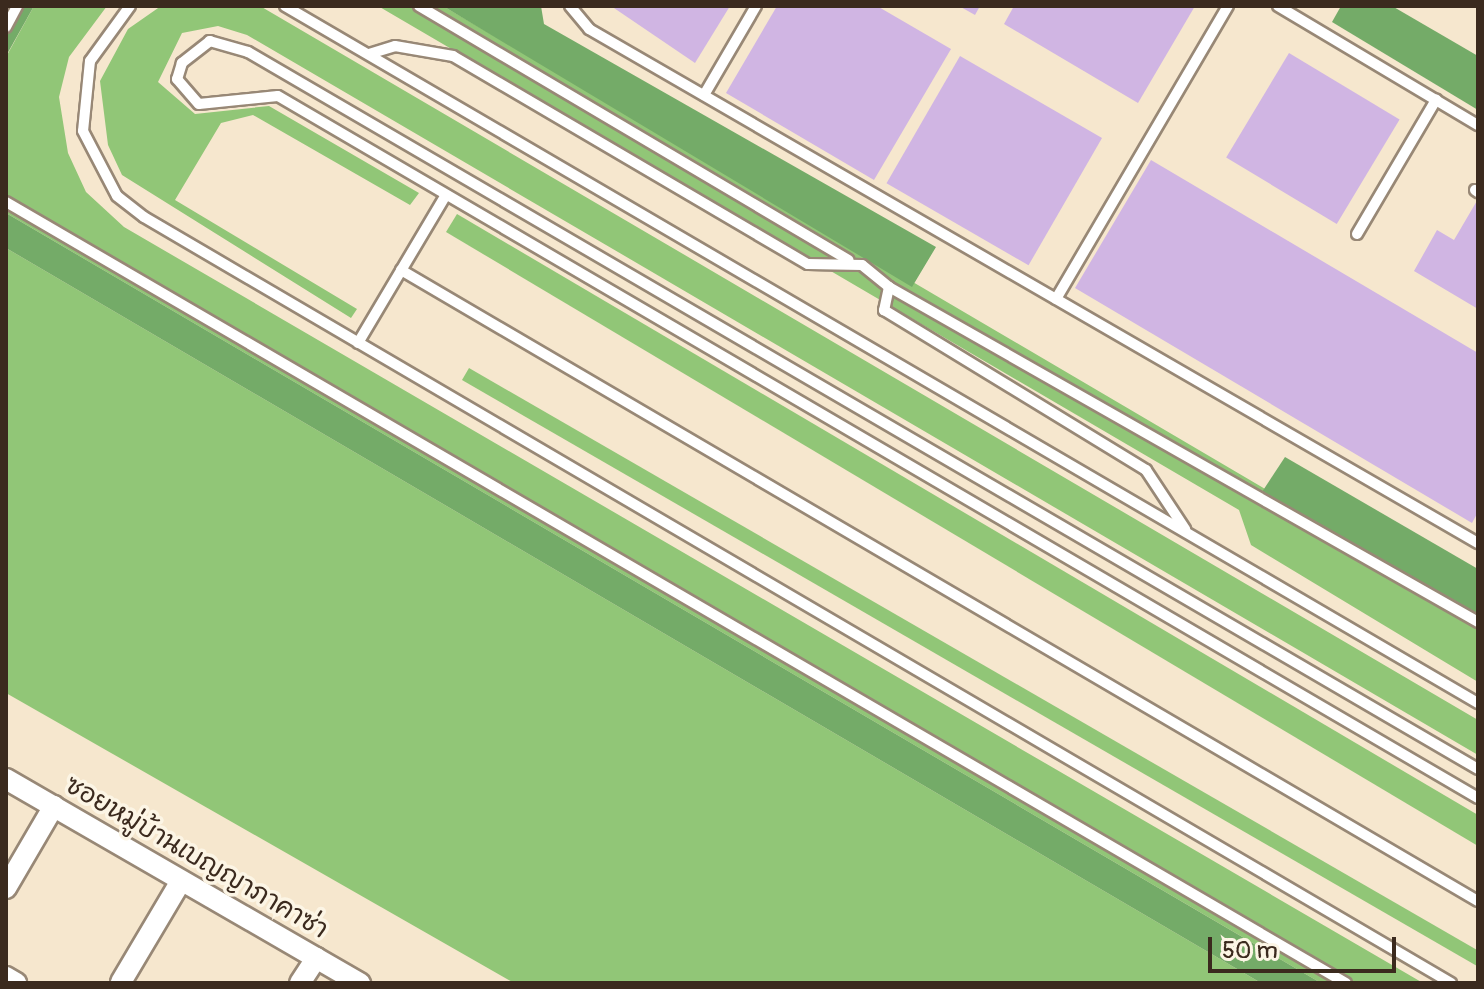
<!DOCTYPE html>
<meta charset="utf-8">
<style>
body{margin:0}
#map{position:relative;width:1484px;height:989px;overflow:hidden;background:#f6e7ce;font-family:Pangolin,"Playpen Sans Thai",sans-serif}
div>[style]{position:absolute}
.green>*{inset:0;background:#91c677;transform-origin:0 0}
.forest>*{inset:0;background:#74ab68}
.building>*{inset:0;background:#d0b5e3;transform-origin:0 0}
.roads{filter:drop-shadow(2px 0 #988876) drop-shadow(-2px 0 #988876) drop-shadow(0 2px #988876) drop-shadow(0 -2px #988876)}
.service>*{height:10px;margin:-5px;padding:0 5px;transform-origin:5px;border-radius:5px;background:#fff}
.minor>*{height:20px;margin:-10px;padding:0 10px;transform-origin:10px;border-radius:10px;background:#fff}
span{translate:-50% -50%;white-space:nowrap;text-align:center;line-height:1.15;-webkit-text-stroke:7px #fcf5e5;paint-order:stroke}
.street-label{font-size:26px;color:#3b2a1e}
.frame{position:absolute;inset:0;border:8px solid #3b2a1e;pointer-events:none}
.scale{position:absolute;left:1208px;top:937px;width:188px;height:36px;box-sizing:border-box;border:4px solid #3b2a1e;border-top:0;padding-left:10px;font-size:24px;line-height:28px;white-space:nowrap;color:#3b2a1e;-webkit-text-stroke:6px #fcf5e5;paint-order:stroke}
</style>
<div id="map">
<div class="green">
<div style="clip-path:polygon(34px 6px,107px 6px,69px 57px,59px 97px,68px 153px,86px 192px,124px 227px,1423px 983px,1321px 983px,6px 213px,6px 57px)"></div>
<div style="clip-path:polygon(161px 6px,260px 6px,1478px 720px,1478px 755px,247px 35px,218px 26px,182px 33px,158px 82px,195px 114px,269px 106px,419px 193px,410px 205px,253px 115px,221px 123px,175px 200px,357px 309px,351px 318px,122px 175px,108px 145px,100px 81px,128px 29px)"></div>
<div style="clip-path:polygon(378px 6px,443px 6px,1478px 614px,1478px 682px,1251px 545px,1239px 510px)"></div>
<div style="clip-path:polygon(457px 214px,1478px 815px,1478px 846px,446px 232px)"></div>
<div style="clip-path:polygon(6px 248px,1261px 983px,514px 983px,6px 693px)"></div>
<div style="left:469px;top:368px;width:1171px;height:14px;rotate:30deg"></div>
</div>
<div class="forest">
<div style="clip-path:polygon(6px 6px,34px 6px,6px 56px)"></div>
<div style="clip-path:polygon(443px 6px,541px 6px,544px 24px,936px 247px,912px 287px)"></div>
<div style="clip-path:polygon(1341px 6px,1392px 6px,1478px 56px,1478px 110px,1332px 22px)"></div>
<div style="clip-path:polygon(6px 213px,1239px 935px,1321px 983px,1261px 983px,6px 248px)"></div>
<div style="clip-path:polygon(1285px 457px,1478px 569px,1478px 614px,1262px 492px)"></div>
</div>
<div class="building">
<div style="clip-path:polygon(611px 6px,730px 6px,695px 63px)"></div>
<div style="clip-path:polygon(777px 6px,877px 6px,951px 49px,874px 180px,726px 93px)"></div>
<div style="clip-path:polygon(959px 6px,980px 6px,975px 15px)"></div>
<div style="clip-path:polygon(1014px 6px,1195px 6px,1138px 103px,1004px 24px)"></div>
<div style="left:1289px;top:53px;width:129px;height:122px;rotate:31deg"></div>
<div style="left:960px;top:56px;width:164px;height:147px;rotate:30deg"></div>
<div style="clip-path:polygon(1151px 160px,1478px 353px,1478px 512px,1472px 523px,1075px 288px)"></div>
<div style="clip-path:polygon(1478px 199px,1478px 309px,1414px 271px,1437px 230px,1454px 240px)"></div>
</div>
<div class="roads">
<div class="service">
<div style="left:130px;top:6px;width:68px;rotate:126deg"></div>
<div style="left:90px;top:61px;width:70px;rotate:95.7deg"></div>
<div style="left:83px;top:131px;width:73px;rotate:62.4deg"></div>
<div style="left:117px;top:196px;width:34px;rotate:38deg"></div>
<div style="left:144px;top:217px;width:1515px;rotate:30.37deg"></div>
<div style="left:285px;top:6px;width:1382px;rotate:30.3deg"></div>
<div style="left:419px;top:6px;width:499px;rotate:30.6deg"></div>
<div style="left:570px;top:6px;width:30px;rotate:50deg"></div>
<div style="left:589px;top:29px;width:1027px;rotate:30.04deg"></div>
<div style="left:1278px;top:6px;width:233px;rotate:30.8deg"></div>
<div style="left:6px;top:27px;width:24px;rotate:-62deg"></div>
<div style="left:369px;top:54px;width:27px;rotate:-17deg"></div>
<div style="left:395px;top:46px;width:59px;rotate:9.8deg"></div>
<div style="left:453px;top:56px;width:411px;rotate:30.4deg"></div>
<div style="left:808px;top:264px;width:54px;rotate:1.1deg"></div>
<div style="left:862px;top:265px;width:35px;rotate:39deg"></div>
<div style="left:889px;top:287px;width:24px;rotate:102deg"></div>
<div style="left:884px;top:310px;width:307px;rotate:31.4deg"></div>
<div style="left:1146px;top:470px;width:71px;rotate:56.5deg"></div>
<div style="left:704px;top:95px;width:103px;rotate:-59.7deg"></div>
<div style="left:1475px;top:190px;width:4px;rotate:34deg"></div>
<div style="left:6px;top:202px;width:1551px;rotate:30.24deg"></div>
<div style="left:1357px;top:234px;width:156px;rotate:-59.5deg"></div>
<div style="left:401px;top:270px;width:1248px;rotate:30.37deg"></div>
<div style="left:889px;top:287px;width:678px;rotate:29.63deg"></div>
<div style="left:1056px;top:299px;width:340px;rotate:-59.6deg"></div>
<div style="left:358px;top:343px;width:172px;rotate:-59.3deg"></div>
<div style="left:1478px;top:769px;width:1424px;rotate:-149.76deg"></div>
<div style="left:248px;top:52px;width:40px;rotate:-164deg"></div>
<div style="left:210px;top:41px;width:36px;rotate:142deg"></div>
<div style="left:182px;top:63px;width:17px;rotate:107deg"></div>
<div style="left:177px;top:79px;width:33px;rotate:49deg"></div>
<div style="left:199px;top:104px;width:79px;rotate:-5.8deg"></div>
<div style="left:278px;top:96px;width:1390px;rotate:30.33deg"></div>
</div>
<div class="minor">
<div style="left:6px;top:779px;width:409px;rotate:30deg"></div>
<div style="left:6px;top:888px;width:95px;rotate:-59.7deg"></div>
<div style="left:6px;top:977px;width:12px;rotate:31deg"></div>
<div style="left:121px;top:982px;width:117px;rotate:-59.3deg"></div>
<div style="left:300px;top:983px;width:30px;rotate:-57deg"></div>
</div>
</div>
<div class="street-label">
<span style="left:196px;top:858px;rotate:30deg">ซอยหมู่บ้านเบญญาภาคาซ่า</span>
</div>
<div class="frame"></div>
<div class="scale">50 m</div>
</div>
